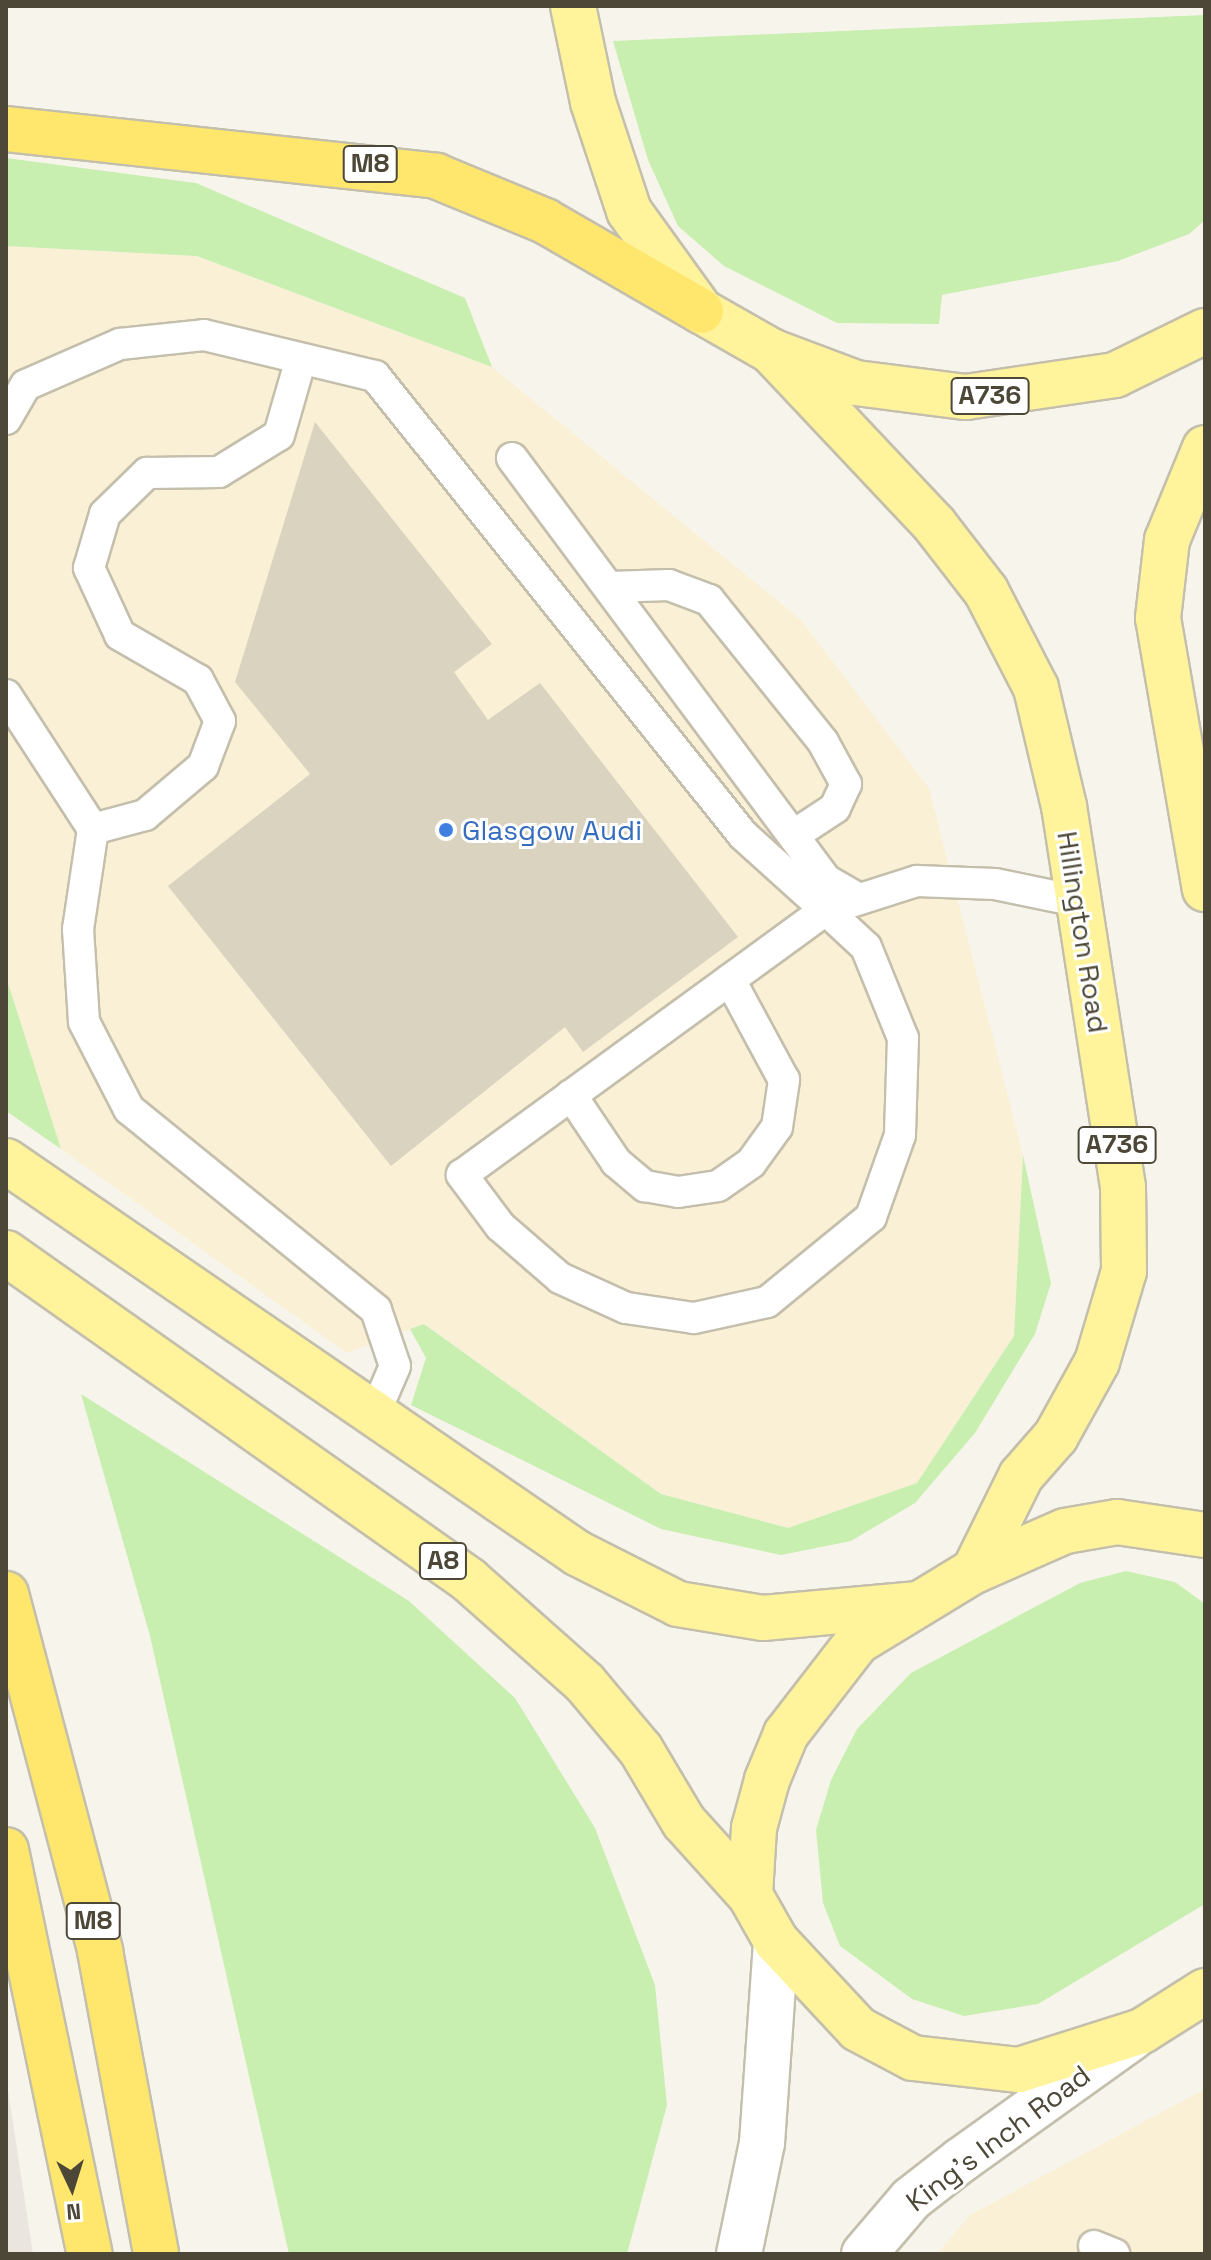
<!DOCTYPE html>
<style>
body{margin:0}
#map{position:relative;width:1211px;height:2260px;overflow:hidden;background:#f7f5eb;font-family:"Space Grotesk",sans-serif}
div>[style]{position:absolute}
.commercial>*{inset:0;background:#f9f0d5}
.industrial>*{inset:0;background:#eae6df}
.green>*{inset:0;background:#c8eeb0}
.building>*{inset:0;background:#dad3bf}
.roads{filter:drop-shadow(2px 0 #c4bfac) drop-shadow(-2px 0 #c4bfac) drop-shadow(0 2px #c4bfac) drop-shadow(0 -2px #c4bfac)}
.service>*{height:30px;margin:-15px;padding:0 15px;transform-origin:15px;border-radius:15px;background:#fff}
.tertiary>*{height:44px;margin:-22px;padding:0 22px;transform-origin:22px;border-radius:22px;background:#fff}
.primary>*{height:44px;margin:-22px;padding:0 22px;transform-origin:22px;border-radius:22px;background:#fff39b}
.motorway>*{height:44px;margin:-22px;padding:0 22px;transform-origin:22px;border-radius:22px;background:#ffe66d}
.dots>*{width:22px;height:22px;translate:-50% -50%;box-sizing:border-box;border:4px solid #fff;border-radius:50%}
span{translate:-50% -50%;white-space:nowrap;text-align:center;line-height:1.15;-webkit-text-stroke:6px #fff;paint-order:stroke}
.shield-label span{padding:2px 6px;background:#fff;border:2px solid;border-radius:6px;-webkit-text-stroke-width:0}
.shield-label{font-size:26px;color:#4c4737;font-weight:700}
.shop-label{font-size:28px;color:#366cbe}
.left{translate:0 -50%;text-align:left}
.street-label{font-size:28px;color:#4c4737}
.frame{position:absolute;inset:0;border:8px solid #4c4737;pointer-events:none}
.north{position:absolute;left:32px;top:2148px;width:80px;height:80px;-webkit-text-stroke:6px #fff;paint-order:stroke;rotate:176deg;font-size:22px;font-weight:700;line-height:32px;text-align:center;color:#4c4737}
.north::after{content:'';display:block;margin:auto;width:28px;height:36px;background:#4c4737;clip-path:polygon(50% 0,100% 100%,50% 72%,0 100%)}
</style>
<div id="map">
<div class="commercial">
<div style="clip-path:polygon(6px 246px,197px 256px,492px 367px,801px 620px,929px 788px,1023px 1155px,1014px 1336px,917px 1483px,788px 1528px,661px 1494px,425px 1324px,347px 1353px,61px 1149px,6px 977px)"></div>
<div style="clip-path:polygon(1205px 2089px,1205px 2254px,937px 2254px,970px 2215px)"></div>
</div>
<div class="industrial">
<div style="clip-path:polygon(6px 2077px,33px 2254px,6px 2254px)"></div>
</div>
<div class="green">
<div style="clip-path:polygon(1205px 15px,1205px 220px,1189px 234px,1118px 261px,942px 295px,939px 324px,837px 323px,724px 266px,678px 226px,648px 160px,613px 41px)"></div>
<div style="clip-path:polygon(6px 158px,196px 183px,465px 298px,492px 367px,197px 256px,6px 246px)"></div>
<div style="clip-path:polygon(6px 977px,61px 1149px,6px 1111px)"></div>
<div style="clip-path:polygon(1023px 1155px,1051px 1283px,1035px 1334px,975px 1433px,915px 1503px,851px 1541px,781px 1555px,661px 1529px,411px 1405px,426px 1358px,410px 1329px,424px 1324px,661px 1494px,788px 1528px,917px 1483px,1014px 1336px)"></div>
<div style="clip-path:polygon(81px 1394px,409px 1601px,515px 1698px,595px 1828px,655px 1985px,667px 2105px,627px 2254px,289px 2254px,150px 1636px)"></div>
<div style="clip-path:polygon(1126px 1571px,1175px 1582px,1205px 1604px,1205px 1904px,1038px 2004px,964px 2016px,912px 1999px,840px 1946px,823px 1903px,816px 1830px,831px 1780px,857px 1729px,911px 1673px,1080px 1583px)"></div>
</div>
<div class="building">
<div style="clip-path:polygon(315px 422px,492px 644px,454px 672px,488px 720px,540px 683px,738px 937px,583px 1052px,565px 1027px,391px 1166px,168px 886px,310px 774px,235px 682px)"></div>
</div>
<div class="roads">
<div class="service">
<div style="left:6px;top:419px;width:39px;rotate:-60deg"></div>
<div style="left:26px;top:385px;width:103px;rotate:-23.6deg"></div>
<div style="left:120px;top:344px;width:84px;rotate:-6.1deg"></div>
<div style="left:204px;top:335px;width:176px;rotate:13.5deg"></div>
<div style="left:375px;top:376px;width:588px;rotate:51.28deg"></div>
<div style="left:743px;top:835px;width:112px;rotate:42.1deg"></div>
<div style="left:826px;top:910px;width:54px;rotate:42.8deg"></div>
<div style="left:866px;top:947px;width:98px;rotate:67.9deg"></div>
<div style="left:903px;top:1038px;width:97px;rotate:91.8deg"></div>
<div style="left:900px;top:1135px;width:87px;rotate:109.5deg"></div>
<div style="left:871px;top:1217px;width:134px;rotate:140.7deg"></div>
<div style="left:767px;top:1302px;width:75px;rotate:167.6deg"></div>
<div style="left:694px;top:1318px;width:69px;rotate:-171.6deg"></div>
<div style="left:626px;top:1308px;width:72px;rotate:-155.6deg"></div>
<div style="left:560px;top:1278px;width:79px;rotate:-139.1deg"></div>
<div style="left:500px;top:1226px;width:64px;rotate:-126.7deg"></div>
<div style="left:462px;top:1175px;width:450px;rotate:-36.1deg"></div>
<div style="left:826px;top:910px;width:96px;rotate:-17.7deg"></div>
<div style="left:917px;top:881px;width:78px;rotate:2.2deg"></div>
<div style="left:995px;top:884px;width:84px;rotate:11.7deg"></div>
<div style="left:512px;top:458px;width:526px;rotate:53.35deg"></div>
<div style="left:826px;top:880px;width:38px;rotate:30deg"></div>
<div style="left:611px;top:587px;width:58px;rotate:-2deg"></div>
<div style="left:669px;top:585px;width:43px;rotate:20.6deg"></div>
<div style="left:709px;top:600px;width:182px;rotate:51.2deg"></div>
<div style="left:823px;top:742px;width:48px;rotate:61.3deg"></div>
<div style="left:846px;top:784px;width:26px;rotate:115deg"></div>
<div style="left:835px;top:808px;width:45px;rotate:146.7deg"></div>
<div style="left:6px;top:695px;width:160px;rotate:57deg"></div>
<div style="left:93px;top:829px;width:101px;rotate:98.5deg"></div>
<div style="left:78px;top:929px;width:93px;rotate:86.3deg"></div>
<div style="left:84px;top:1022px;width:98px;rotate:62.7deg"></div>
<div style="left:129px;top:1109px;width:318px;rotate:39.1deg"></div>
<div style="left:376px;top:1310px;width:59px;rotate:71.3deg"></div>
<div style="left:395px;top:1366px;width:53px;rotate:113.2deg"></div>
<div style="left:93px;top:829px;width:54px;rotate:-15.1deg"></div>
<div style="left:145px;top:815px;width:76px;rotate:-40.2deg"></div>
<div style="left:203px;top:766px;width:48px;rotate:-69.3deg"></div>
<div style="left:220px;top:721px;width:47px;rotate:-118.2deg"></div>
<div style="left:198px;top:680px;width:90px;rotate:-150deg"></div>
<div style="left:120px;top:635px;width:74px;rotate:-114.8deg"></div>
<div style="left:89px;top:568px;width:56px;rotate:-73.5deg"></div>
<div style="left:105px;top:514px;width:59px;rotate:-44.3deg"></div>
<div style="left:147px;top:473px;width:72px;rotate:-0.8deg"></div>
<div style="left:219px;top:472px;width:70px;rotate:-31.7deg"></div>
<div style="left:279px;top:435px;width:79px;rotate:-73.9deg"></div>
<div style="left:571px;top:1095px;width:81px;rotate:56.1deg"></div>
<div style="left:616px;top:1162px;width:38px;rotate:40deg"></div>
<div style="left:645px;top:1186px;width:34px;rotate:10deg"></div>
<div style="left:678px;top:1192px;width:40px;rotate:-8.5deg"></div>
<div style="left:718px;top:1186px;width:40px;rotate:-34.9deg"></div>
<div style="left:751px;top:1163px;width:44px;rotate:-54.2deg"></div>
<div style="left:777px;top:1127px;width:48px;rotate:-81.5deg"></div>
<div style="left:784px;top:1080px;width:114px;rotate:-118.4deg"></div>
<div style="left:1094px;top:2246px;width:22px;rotate:22deg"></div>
</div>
<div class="tertiary">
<div style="left:739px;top:2254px;width:113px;rotate:-78.3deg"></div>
<div style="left:762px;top:2143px;width:202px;rotate:-86deg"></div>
<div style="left:864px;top:2254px;width:72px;rotate:-49.5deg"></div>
<div style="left:911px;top:2199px;width:63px;rotate:-38deg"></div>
<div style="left:961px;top:2160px;width:211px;rotate:-35.6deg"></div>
</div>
<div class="primary">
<div style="left:573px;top:6px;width:98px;rotate:78.2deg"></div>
<div style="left:593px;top:102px;width:115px;rotate:71.7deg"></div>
<div style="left:629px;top:211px;width:123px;rotate:54.2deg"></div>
<div style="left:701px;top:311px;width:81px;rotate:29.7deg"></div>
<div style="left:771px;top:351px;width:91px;rotate:20.6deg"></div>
<div style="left:856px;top:383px;width:111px;rotate:7.3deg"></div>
<div style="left:966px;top:397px;width:151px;rotate:-8.4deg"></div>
<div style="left:1115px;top:375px;width:100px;rotate:-26.1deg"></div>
<div style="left:771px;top:351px;width:238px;rotate:46.7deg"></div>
<div style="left:934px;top:524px;width:85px;rotate:52.2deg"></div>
<div style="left:986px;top:591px;width:109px;rotate:62.7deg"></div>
<div style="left:1036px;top:688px;width:121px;rotate:76.7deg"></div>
<div style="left:1064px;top:806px;width:386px;rotate:81.2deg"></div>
<div style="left:1123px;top:1187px;width:84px;rotate:89.3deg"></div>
<div style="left:1124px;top:1271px;width:95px;rotate:106.5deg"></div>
<div style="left:1097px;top:1362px;width:85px;rotate:119deg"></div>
<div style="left:1056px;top:1436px;width:53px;rotate:131.2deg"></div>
<div style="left:1021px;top:1476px;width:106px;rotate:116.3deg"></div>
<div style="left:1205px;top:448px;width:100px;rotate:112.4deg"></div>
<div style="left:1167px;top:540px;width:79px;rotate:96.6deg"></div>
<div style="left:1158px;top:618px;width:275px;rotate:80.2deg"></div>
<div style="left:6px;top:1161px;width:693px;rotate:34.47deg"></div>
<div style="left:577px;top:1553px;width:113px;rotate:26.8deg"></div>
<div style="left:678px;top:1604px;width:86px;rotate:9.4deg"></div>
<div style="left:763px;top:1618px;width:156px;rotate:-5.2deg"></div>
<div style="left:6px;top:1253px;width:567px;rotate:35.23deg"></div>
<div style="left:469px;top:1580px;width:155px;rotate:41.6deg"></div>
<div style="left:585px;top:1683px;width:87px;rotate:50.1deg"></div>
<div style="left:641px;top:1750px;width:84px;rotate:59.2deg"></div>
<div style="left:684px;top:1822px;width:98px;rotate:47.9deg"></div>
<div style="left:750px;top:1895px;width:53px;rotate:60.5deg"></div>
<div style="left:776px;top:1941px;width:120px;rotate:47deg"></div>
<div style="left:858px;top:2029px;width:62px;rotate:27.8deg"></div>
<div style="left:913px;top:2058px;width:107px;rotate:6.5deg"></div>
<div style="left:1019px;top:2070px;width:129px;rotate:-17.6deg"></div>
<div style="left:1142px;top:2031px;width:75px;rotate:-32.4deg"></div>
<div style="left:750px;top:1895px;width:67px;rotate:-86.6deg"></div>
<div style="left:754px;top:1828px;width:50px;rotate:-74.8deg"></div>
<div style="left:767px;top:1780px;width:50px;rotate:-67.6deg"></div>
<div style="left:786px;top:1734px;width:116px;rotate:-52.3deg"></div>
<div style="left:857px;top:1642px;width:137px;rotate:-31.3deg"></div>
<div style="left:974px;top:1571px;width:99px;rotate:-23.7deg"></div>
<div style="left:1065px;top:1531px;width:53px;rotate:-9.8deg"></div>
<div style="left:1117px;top:1522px;width:89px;rotate:8.4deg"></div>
</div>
<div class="motorway">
<div style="left:6px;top:129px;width:433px;rotate:6.2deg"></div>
<div style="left:436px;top:176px;width:118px;rotate:22.4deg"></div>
<div style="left:545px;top:221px;width:180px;rotate:30deg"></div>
<div style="left:6px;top:1594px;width:369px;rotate:75.2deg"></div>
<div style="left:100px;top:1951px;width:308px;rotate:79.5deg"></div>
<div style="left:6px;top:1850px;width:413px;rotate:78.3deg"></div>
</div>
</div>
<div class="dots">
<div style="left:446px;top:830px;background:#3f7fe0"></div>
</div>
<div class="shield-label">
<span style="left:370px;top:164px">M8</span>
<span style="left:990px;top:396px">A736</span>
<span style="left:1117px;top:1145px">A736</span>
<span style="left:443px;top:1561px">A8</span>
<span style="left:93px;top:1921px">M8</span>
</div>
<div class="shop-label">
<span class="left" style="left:462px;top:830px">Glasgow Audi</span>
</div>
<div class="street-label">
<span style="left:1083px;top:932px;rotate:81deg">Hillington Road</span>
<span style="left:998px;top:2138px;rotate:-37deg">King's Inch Road</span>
</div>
<div class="frame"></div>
<div class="north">N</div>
</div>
